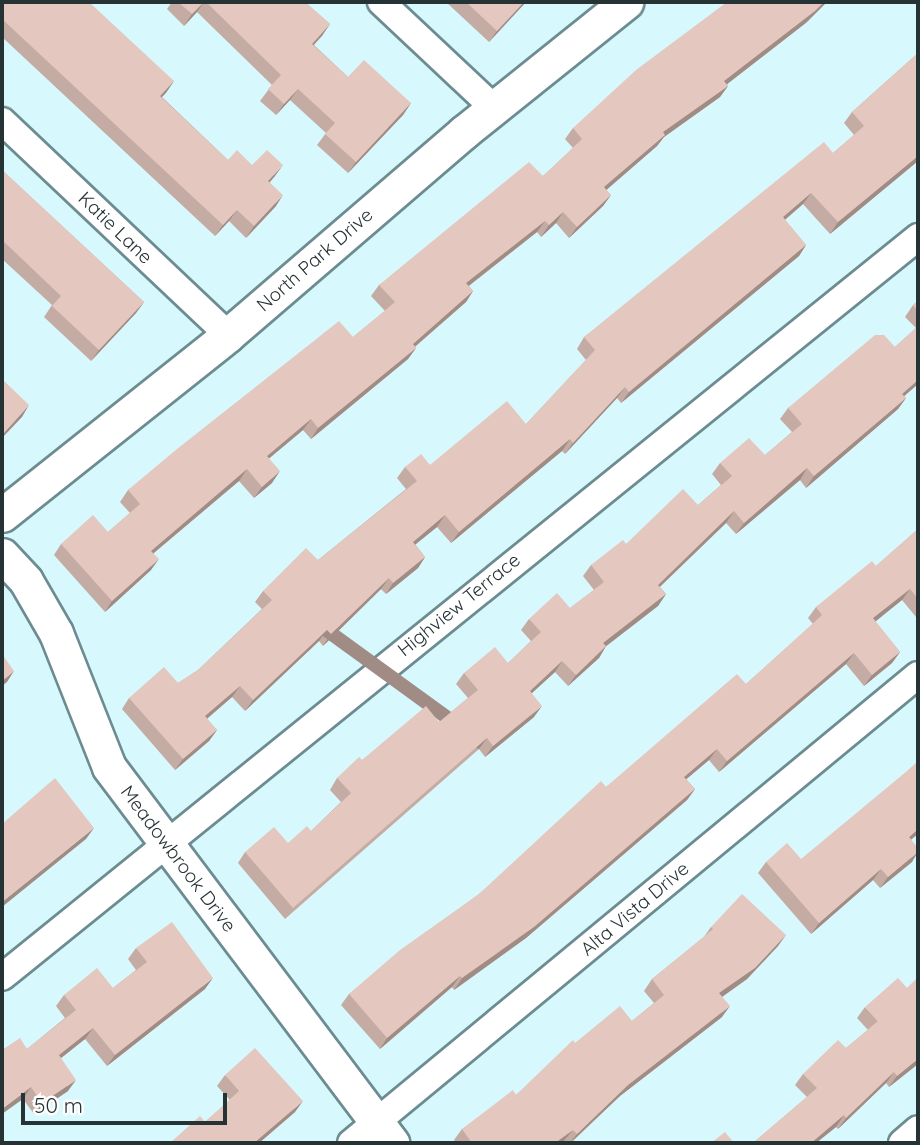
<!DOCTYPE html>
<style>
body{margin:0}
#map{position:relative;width:920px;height:1145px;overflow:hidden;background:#d7f9fe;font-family:Quicksand,sans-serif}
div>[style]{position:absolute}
.roads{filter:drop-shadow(2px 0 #6d8c91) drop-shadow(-2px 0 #6d8c91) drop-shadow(0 2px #6d8c91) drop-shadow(0 -2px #6d8c91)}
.minor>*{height:26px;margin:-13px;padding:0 13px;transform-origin:13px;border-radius:13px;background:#fff}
.tertiary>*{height:33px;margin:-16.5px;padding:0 16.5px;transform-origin:16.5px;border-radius:16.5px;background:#fff}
.wall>*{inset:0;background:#c4aba3}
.shaded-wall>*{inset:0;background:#a08b85;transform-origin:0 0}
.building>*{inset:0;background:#e4c7be}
span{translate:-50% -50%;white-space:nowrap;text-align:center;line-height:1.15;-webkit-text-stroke:5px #fff;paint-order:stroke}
.street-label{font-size:19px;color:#263335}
.frame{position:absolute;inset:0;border:4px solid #263335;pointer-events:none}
.scale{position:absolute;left:21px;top:1093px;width:206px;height:32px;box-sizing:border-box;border:4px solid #263335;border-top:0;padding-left:9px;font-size:21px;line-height:24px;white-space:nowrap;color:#263335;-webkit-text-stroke:5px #fff;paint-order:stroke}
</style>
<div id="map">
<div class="roads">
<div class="minor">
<div style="left:381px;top:2px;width:155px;rotate:43.2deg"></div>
<div style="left:2px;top:121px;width:311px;rotate:43.4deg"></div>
<div style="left:2px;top:977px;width:1178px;rotate:-38.93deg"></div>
<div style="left:351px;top:1143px;width:735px;rotate:-39.54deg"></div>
<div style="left:902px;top:1143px;width:21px;rotate:-41deg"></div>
</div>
<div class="tertiary">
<div style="left:2px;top:515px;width:289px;rotate:-38.5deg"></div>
<div style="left:228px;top:335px;width:311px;rotate:-40.7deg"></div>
<div style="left:464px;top:132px;width:208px;rotate:-38.7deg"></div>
<div style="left:2px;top:555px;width:35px;rotate:47deg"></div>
<div style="left:26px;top:581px;width:60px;rotate:60deg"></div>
<div style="left:56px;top:633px;width:144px;rotate:68.4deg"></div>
<div style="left:109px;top:767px;width:471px;rotate:53deg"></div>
</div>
</div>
<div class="wall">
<div style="clip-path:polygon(2px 2px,174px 81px,162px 97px,228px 160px,252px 165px,275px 176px,270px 182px,276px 206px,246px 238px,229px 221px,215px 236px,2px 37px)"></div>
<div style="clip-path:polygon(172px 2px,305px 2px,330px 24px,314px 45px,348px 77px,411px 103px,403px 115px,348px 173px,317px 145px,326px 133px,290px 100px,276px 115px,260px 101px,272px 85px,197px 12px,184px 26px,167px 9px)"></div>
<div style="clip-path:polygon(446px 2px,526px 2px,489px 42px)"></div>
<div style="clip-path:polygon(807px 22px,727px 84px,728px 86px,720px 97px,664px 137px,657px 146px,606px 190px,611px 195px,603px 206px,569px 238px,556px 223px,541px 237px,537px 232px,469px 286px,473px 291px,466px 302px,415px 347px,416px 348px,408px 359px,311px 439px,303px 430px,269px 458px,272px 483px,254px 498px,239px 481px,154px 553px,151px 570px,105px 612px,54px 555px,61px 544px,108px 532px,130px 513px,120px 502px,128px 490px,353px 337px,385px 311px,371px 296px,379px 285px,543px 176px,573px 148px,565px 139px,573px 128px)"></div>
<div style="clip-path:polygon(918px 53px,918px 161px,830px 234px,803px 204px,785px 220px,806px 245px,799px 256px,621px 403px,617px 398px,565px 454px,562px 451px,451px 543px,437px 527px,415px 544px,425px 557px,418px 568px,386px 594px,381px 589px,323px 646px,319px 641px,245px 711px,232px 697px,207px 719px,217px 730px,209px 741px,175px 770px,122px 709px,129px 698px,178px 683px,198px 670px,262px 609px,255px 602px,263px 591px,318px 560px,406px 489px,397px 478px,405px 467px,430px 465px,526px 424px,586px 360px,577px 349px,584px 337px,833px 153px,854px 135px,844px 123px,852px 112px)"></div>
<div style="clip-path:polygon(2px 170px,144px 302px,136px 313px,91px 361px,44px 317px,52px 305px,2px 259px)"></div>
<div style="clip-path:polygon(918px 301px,918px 384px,904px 396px,906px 398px,898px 409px,806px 488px,800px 480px,736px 534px,726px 523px,660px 587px,666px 594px,658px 606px,606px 646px,599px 658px,568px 686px,555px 672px,532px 693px,534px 717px,485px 757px,479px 749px,285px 919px,238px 863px,245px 852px,288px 843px,311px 831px,341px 802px,330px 790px,337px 778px,362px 760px,439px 722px,468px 698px,456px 684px,464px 673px,508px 663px,531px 641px,521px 630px,529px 619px,570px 608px,594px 590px,583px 576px,591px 565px,626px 544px,698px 505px,721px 485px,712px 474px,720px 463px,765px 455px,792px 432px,780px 419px,788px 408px,895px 347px,916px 328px,905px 317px,913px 305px)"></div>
<div style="clip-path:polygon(918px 529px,918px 615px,916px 617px,902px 600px,875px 621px,900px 652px,892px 663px,864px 686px,846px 664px,719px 772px,709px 760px,686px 779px,695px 789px,687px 800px,526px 938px,454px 990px,452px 987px,380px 1049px,341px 1005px,349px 994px,479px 894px,606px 787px,746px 684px,813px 624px,808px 618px,816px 607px,876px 566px)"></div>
<div style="clip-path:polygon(911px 840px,912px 862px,880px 888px,873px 880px,811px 934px,758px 873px,766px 862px,801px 859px)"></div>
<div style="clip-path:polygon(711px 927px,778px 946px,747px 979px,722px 997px,722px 1017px,620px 1096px,571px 1143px,567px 1143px,565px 1141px,562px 1143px,456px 1143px,454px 1140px,462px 1129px,516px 1095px,575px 1043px,632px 1021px,654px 1003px,644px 991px,652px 979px,703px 938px)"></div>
<div style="clip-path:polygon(136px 948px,205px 989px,107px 1066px,85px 1039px,61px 1058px,68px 1091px,34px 1114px,23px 1099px,27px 1049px,65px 1018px,56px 1006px,64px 995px,113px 988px,136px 970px,128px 959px)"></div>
<div style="clip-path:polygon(865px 1007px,918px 1064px,889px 1087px,886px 1083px,838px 1129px,836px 1127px,816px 1143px,753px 1143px,807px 1097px,795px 1085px,803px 1074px,846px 1048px,868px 1030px,857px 1018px)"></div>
<div style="clip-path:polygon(225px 1075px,295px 1112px,259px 1143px,170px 1143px,205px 1122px,230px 1100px,217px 1086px)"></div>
</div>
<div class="shaded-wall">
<div style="clip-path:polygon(204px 2px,197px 12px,184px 26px,192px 14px)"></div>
<div style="clip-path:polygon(524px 2px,526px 2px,489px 42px,497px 31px)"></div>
<div style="clip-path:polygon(824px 2px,827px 2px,807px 22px,717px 92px,724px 81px)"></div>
<div style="clip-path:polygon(330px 24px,322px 36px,304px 55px,312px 44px)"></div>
<div style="clip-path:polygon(174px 81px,166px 93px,152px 107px,160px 96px)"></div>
<div style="clip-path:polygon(728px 86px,720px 97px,664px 137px,657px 146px,596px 199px,604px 187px,663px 132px)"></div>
<div style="clip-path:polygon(298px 89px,290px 100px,276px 115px,284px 104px)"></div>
<div style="clip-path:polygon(411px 103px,403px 115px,348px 173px,356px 162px)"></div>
<div style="clip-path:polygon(918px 156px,918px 161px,830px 234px,838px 222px)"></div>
<div style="clip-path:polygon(283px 165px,275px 176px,261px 192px,268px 181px)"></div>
<div style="clip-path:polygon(811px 193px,803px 204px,775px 228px,783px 217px)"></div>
<div style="clip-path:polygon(283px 195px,276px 206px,246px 238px,254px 226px)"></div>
<div style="clip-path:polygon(611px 195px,603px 206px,569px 238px,577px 227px)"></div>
<div style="clip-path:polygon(237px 210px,229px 221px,215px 236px,223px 225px)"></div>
<div style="clip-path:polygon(563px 212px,556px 223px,541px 237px,549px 225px)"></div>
<div style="clip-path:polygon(545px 221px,537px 232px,458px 294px,466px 283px)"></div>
<div style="clip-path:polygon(806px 245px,799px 256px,621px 403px,629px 392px)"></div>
<div style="clip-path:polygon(473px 291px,466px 302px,405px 355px,413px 344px)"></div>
<div style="clip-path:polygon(144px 302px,136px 313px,91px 361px,99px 350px)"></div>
<div style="clip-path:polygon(416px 348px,408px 359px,311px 439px,318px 428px)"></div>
<div style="clip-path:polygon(918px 380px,918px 384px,894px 405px,902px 394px)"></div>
<div style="clip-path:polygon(625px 387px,617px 398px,565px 454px,573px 443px)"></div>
<div style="clip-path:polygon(906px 398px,898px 409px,806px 488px,814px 476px)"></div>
<div style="clip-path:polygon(29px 405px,22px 417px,2px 438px,2px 435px)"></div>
<div style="clip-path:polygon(311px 419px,303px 430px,259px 467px,267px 456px)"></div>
<div style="clip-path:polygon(570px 439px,562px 451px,451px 543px,459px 532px)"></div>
<div style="clip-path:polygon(807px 468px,800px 480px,736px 534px,744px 523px)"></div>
<div style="clip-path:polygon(247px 469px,239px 481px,143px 562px,151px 551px)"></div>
<div style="clip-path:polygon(280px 471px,272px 483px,254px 498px,262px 487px)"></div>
<div style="clip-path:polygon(734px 511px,726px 523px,650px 596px,658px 585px)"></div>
<div style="clip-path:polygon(445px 515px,437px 527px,405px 553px,413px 542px)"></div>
<div style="clip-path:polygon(425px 557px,418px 568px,386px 594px,393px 583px)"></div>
<div style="clip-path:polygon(159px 559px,151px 570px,105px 612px,112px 601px)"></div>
<div style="clip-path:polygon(389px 578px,381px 589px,323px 646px,331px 634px)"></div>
<div style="clip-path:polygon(910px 589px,902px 600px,865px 630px,873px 618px)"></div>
<div style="clip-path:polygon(666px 594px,658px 606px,596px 654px,603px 643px)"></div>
<div style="clip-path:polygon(327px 630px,319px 641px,245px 711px,253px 700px)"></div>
<div style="clip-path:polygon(606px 646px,599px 658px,568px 686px,576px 675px)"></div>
<div style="clip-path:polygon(900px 652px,892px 663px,864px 686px,872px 675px)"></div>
<div style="clip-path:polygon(854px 653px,846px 664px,719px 772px,727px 761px)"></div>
<div style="clip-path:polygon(562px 661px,555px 672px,522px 702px,530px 691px)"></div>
<div style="clip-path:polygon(14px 671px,7px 682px,2px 686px,2px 681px)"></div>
<div style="clip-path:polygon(240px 686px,232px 697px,197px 727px,205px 716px)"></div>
<div style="clip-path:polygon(542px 706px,534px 717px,485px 757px,493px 746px)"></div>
<div style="clip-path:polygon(217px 730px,209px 741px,175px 770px,183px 759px)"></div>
<div style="left:487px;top:738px;width:14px;height:258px;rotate:126deg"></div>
<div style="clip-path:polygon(717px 749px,709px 760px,676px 788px,684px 777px)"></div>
<div style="clip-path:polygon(695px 789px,687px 800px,526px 938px,454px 990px,462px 978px)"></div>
<div style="clip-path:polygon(94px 828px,86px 839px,2px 907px,2px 902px)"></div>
<div style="clip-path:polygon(918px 829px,918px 834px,901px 848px,909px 837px)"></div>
<div style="clip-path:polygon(918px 852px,912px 862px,880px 888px,888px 877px)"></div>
<div style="clip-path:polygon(881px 869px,873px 880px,811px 934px,819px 923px)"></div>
<div style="clip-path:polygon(786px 935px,778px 946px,747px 979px,712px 1004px,719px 993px)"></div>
<div style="clip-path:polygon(460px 976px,452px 987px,380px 1049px,387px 1038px)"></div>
<div style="clip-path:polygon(213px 978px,205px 989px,107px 1066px,115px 1055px)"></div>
<div style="clip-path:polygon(730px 1006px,722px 1017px,620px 1096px,570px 1143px,577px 1134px,628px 1085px)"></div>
<div style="clip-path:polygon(93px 1028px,85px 1039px,51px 1066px,59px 1055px)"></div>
<div style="clip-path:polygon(918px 1059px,918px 1064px,889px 1087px,897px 1076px)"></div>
<div style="clip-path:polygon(894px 1072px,886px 1083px,838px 1129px,846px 1118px)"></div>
<div style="clip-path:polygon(76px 1080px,68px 1091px,34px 1114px,42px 1103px)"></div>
<div style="clip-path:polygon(31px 1087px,23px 1099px,2px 1114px,2px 1109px)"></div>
<div style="clip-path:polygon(303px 1101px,295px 1112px,259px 1143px,254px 1143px)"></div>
<div style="clip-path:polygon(844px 1115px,836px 1127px,816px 1143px,811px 1143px)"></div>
<div style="clip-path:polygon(573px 1130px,562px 1143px,555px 1143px)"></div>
</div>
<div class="building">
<div style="clip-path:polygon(2px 2px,89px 2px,174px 81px,160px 96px,228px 160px,237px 150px,252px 165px,267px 150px,283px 165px,268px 181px,283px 195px,254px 226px,237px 210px,223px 225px,2px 19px)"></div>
<div style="clip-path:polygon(178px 2px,204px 2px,192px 14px)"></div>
<div style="clip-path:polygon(206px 2px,305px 2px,330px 24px,312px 44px,348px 77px,364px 60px,411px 103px,356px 162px,325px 134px,335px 123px,298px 89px,284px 104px,268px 89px,281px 75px)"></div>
<div style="clip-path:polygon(466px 2px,524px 2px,497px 31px)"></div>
<div style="clip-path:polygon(727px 2px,824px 2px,815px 11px,724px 81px,728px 86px,663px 132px,665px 135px,604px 187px,611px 195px,577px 227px,563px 212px,549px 225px,545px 221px,466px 283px,473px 291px,413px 344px,416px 348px,318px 428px,311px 419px,267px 456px,280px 471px,262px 487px,247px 469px,151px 551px,159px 559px,112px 601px,61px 544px,93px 515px,108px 532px,140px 504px,128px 490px,177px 449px,339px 321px,353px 337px,395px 302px,379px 285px,529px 162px,543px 176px,582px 139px,573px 128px,636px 70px)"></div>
<div style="clip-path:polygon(918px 53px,918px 129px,917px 129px,918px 131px,918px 156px,838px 222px,811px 193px,783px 217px,806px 245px,629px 392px,625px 387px,573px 443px,570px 439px,459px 532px,445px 515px,413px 542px,425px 557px,393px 583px,389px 578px,331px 634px,327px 630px,253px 700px,240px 686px,205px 716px,217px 730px,183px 759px,129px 698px,164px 667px,178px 683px,198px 670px,272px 600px,263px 591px,306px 548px,318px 560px,417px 481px,405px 467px,421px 454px,430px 465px,507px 401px,526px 424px,595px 350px,584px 337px,824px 142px,833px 153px,864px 126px,852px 112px)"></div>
<div style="clip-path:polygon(2px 170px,144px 302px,99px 350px,52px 306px,61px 296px,2px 240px)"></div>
<div style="clip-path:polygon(918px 301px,918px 311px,913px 305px)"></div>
<div style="clip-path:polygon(918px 326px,918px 380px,902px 394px,906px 398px,814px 476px,807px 468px,744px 523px,734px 511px,658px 585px,666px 594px,603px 643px,606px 646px,576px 675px,562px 661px,530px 691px,542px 706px,493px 746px,487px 738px,293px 908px,245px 852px,274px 827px,288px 843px,307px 826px,311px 831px,351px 793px,337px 778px,359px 757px,362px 760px,426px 706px,439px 722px,478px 690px,464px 673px,495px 647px,508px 663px,541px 632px,529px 619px,557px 593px,570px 608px,604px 582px,591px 565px,623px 540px,626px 544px,683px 489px,698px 505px,732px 476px,720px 463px,749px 438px,765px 455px,802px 424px,788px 408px,875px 335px,884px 335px,895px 347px)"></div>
<div style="clip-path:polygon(2px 379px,29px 405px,2px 435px)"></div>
<div style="clip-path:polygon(918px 529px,918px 599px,910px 589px,873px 618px,900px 652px,872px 675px,854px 653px,727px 761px,717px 749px,684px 777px,695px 789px,534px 927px,462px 978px,460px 976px,387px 1038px,349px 994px,400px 950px,479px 894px,601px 781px,606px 787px,737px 674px,746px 684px,822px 615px,816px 607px,872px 561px,876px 566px)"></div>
<div style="clip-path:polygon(2px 654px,14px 671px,2px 681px)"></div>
<div style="clip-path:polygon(918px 761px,918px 829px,909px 837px,918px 848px,918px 852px,888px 877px,881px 869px,819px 923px,766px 862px,787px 843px,801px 859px,907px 771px)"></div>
<div style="clip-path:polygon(55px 778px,94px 828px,2px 902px,2px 824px)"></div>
<div style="clip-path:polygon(742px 894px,786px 935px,755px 968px,719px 993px,730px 1006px,628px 1085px,577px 1134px,573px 1130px,555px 1143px,472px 1143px,462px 1129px,513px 1090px,516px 1095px,573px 1040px,575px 1043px,620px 1006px,632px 1021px,664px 995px,652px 979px,713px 929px,711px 927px)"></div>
<div style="clip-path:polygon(172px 922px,213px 978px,115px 1055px,93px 1028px,59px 1055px,76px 1080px,42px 1103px,31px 1087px,2px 1109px,2px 1050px,20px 1038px,27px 1049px,76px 1010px,64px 995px,97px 968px,113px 988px,147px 962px,136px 948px)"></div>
<div style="clip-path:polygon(918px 977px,918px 1059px,897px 1076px,894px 1072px,846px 1118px,844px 1115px,811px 1143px,753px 1143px,817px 1088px,803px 1074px,838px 1040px,846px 1048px,878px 1021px,865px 1007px,898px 978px,907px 988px)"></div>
<div style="clip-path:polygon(255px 1048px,303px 1101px,254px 1143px,170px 1143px,200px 1116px,205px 1122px,239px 1091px,225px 1075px)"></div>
<div style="clip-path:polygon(725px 1132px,734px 1143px,711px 1143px)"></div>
</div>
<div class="street-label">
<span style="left:115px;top:228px;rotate:44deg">Katie Lane</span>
<span style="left:315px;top:260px;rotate:-41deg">North Park Drive</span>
<span style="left:459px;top:605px;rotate:-39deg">Highview Terrace</span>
<span style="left:178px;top:859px;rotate:53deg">Meadowbrook Drive</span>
<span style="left:635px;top:909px;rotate:-40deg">Alta Vista Drive</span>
</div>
<div class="frame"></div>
<div class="scale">50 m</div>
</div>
